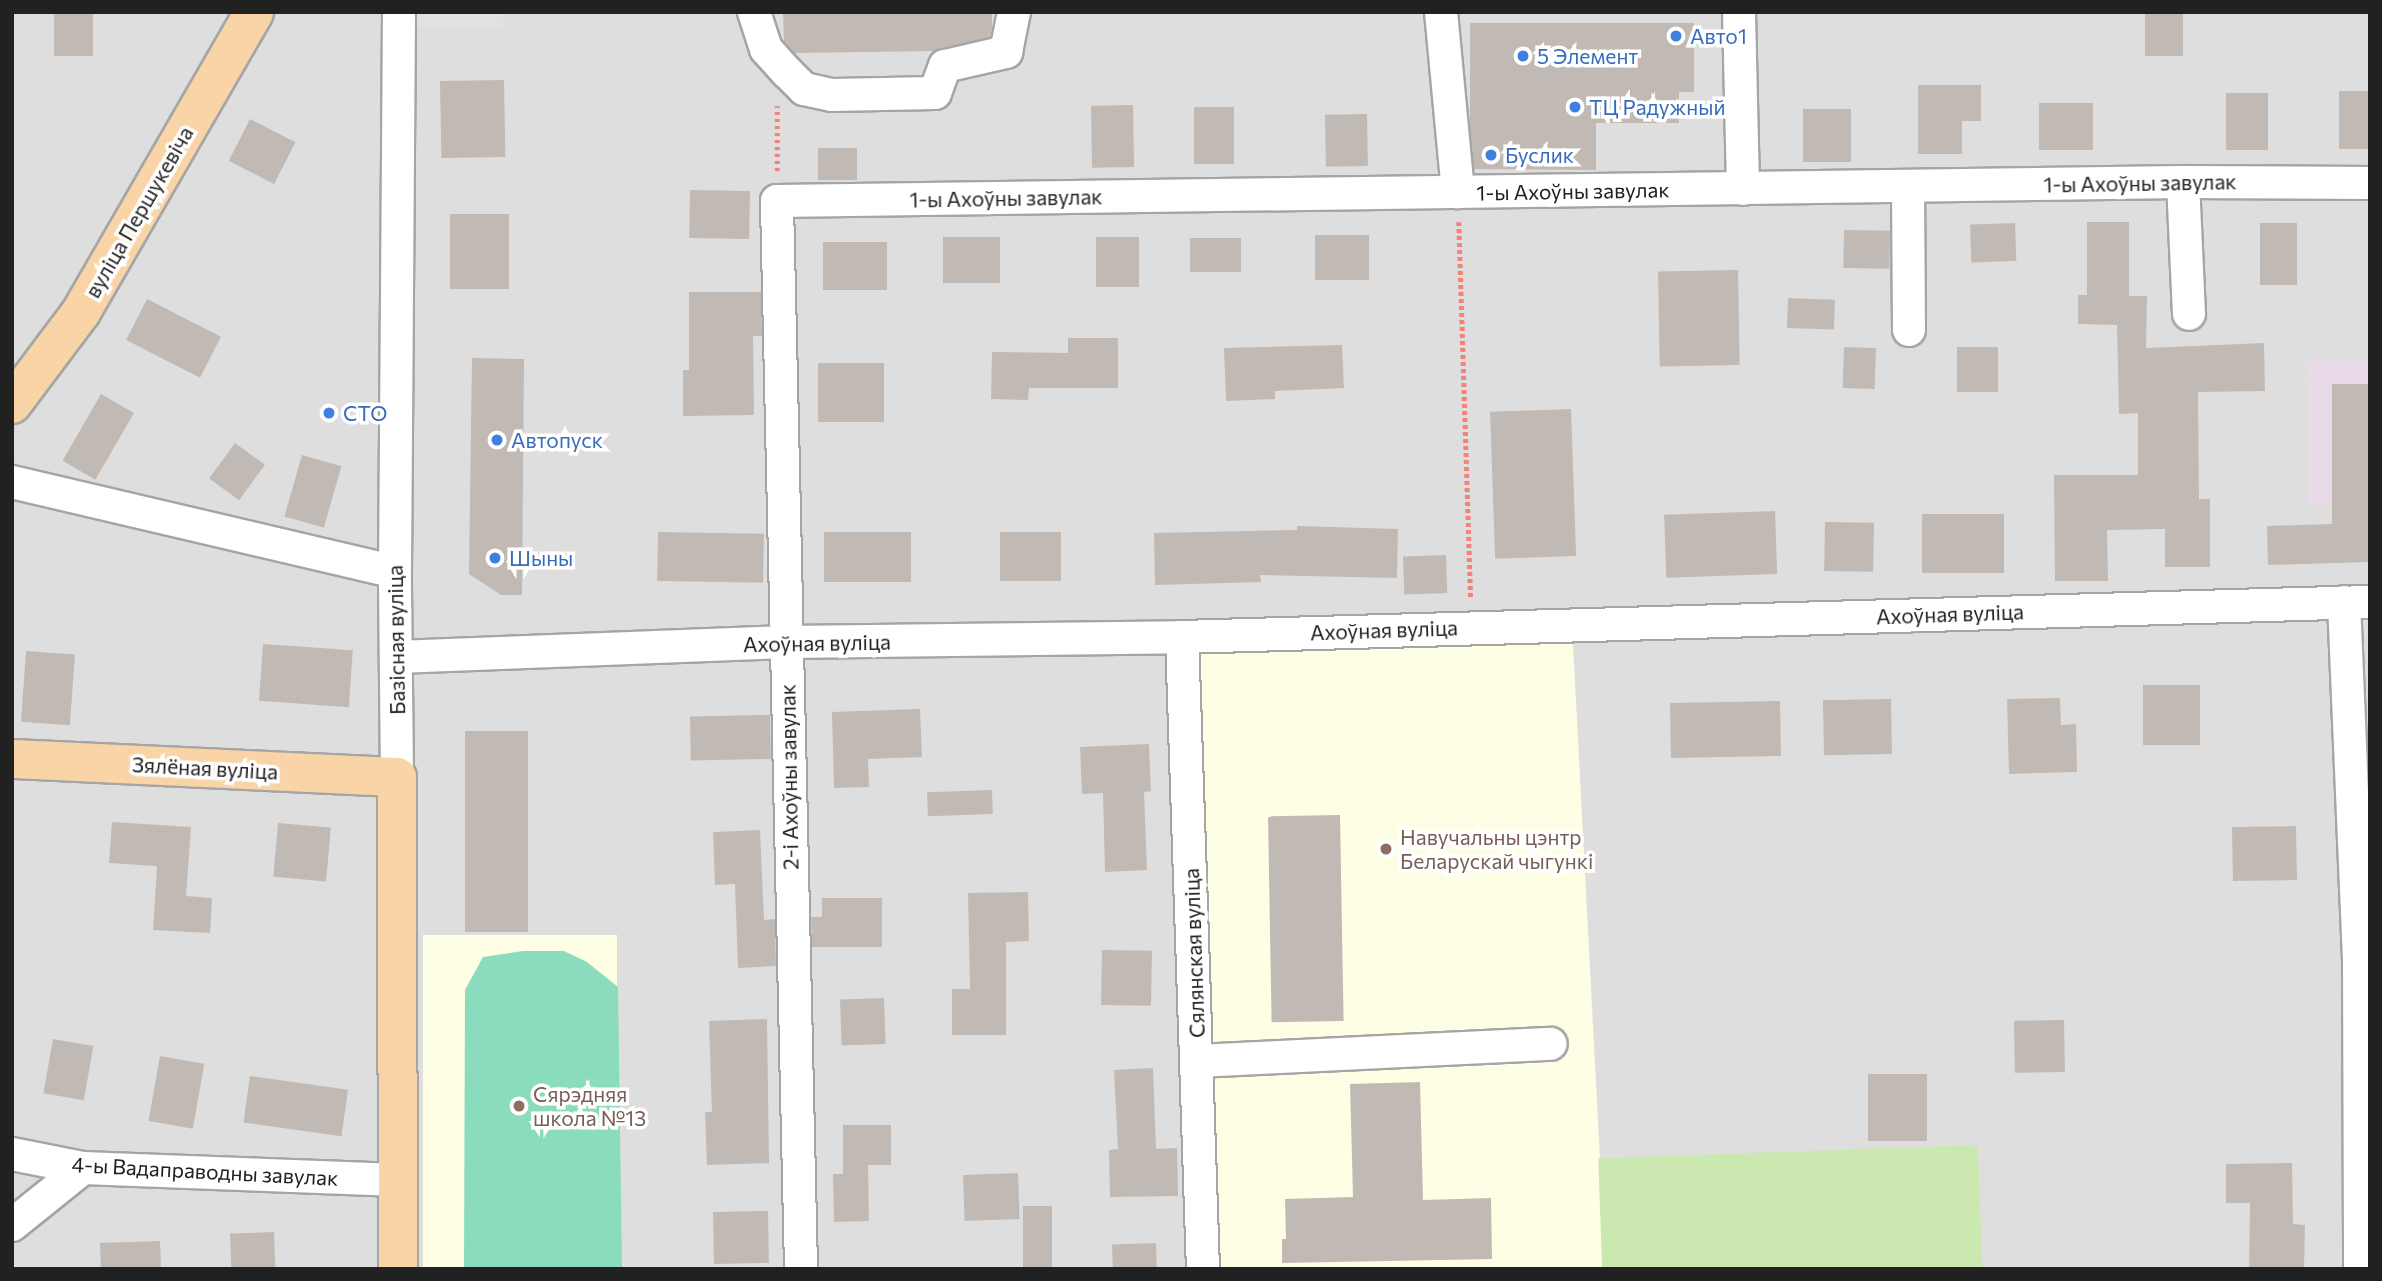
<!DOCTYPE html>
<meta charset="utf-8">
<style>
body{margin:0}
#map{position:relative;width:2382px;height:1281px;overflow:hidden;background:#f1eee8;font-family:Commissioner,sans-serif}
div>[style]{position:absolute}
.residential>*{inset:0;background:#dfdede;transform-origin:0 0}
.industrial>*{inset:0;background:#e9dae7;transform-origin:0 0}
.education>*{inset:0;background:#fefee4;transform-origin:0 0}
.grass>*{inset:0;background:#cce8b1;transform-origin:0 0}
.pitch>*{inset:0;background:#8adcbc}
.parking>*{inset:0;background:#e1e1e1;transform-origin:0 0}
.building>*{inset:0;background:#c1bab4;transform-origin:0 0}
.path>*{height:4.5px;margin-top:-2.25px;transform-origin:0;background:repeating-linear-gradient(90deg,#f48276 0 3.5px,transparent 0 7px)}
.roads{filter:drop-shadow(2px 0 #a5a5a5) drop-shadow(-2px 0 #a5a5a5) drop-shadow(0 2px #a5a5a5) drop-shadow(0 -2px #a5a5a5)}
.minor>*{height:32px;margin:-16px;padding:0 16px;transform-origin:16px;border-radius:16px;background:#fff}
.major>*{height:38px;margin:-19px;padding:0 19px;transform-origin:19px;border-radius:19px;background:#f8d4a6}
.dots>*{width:19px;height:19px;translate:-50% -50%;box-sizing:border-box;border:4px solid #fff;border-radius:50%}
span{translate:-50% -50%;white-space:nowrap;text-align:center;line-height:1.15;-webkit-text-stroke:7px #fff;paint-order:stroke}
.shop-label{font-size:21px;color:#366cbe}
.left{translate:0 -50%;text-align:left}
.street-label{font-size:21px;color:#212121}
.education-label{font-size:21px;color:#785e54}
.frame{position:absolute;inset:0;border:14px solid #212121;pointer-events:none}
</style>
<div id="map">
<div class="residential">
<div style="left:12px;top:12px;width:2358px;height:1257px"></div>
</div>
<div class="industrial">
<div style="left:2310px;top:359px;width:60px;height:146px;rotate:1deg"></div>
</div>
<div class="education">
<div style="left:1572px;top:625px;width:645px;height:390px;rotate:87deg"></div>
<div style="left:617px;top:935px;width:334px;height:194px;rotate:90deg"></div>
</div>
<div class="grass">
<div style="left:1978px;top:1145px;width:124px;height:380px;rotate:88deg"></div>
</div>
<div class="pitch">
<div style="clip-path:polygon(523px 951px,564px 951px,587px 962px,618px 987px,622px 1269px,464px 1269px,465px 990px,483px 957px)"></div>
</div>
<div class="parking">
<div style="left:413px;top:12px;width:90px;height:14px"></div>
</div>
<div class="building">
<div style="left:54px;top:12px;width:39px;height:44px"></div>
<div style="clip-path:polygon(783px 12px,992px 12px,992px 29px,990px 37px,936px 51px,794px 53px,784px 41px)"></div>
<div style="left:2145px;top:12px;width:38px;height:44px"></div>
<div style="clip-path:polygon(1470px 23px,1694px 23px,1694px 92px,1679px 92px,1679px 123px,1596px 123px,1596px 170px,1474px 169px,1470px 126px)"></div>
<div style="left:504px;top:80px;width:77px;height:64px;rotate:89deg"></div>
<div style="clip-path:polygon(1918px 85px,1981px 85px,1981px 121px,1962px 121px,1962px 154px,1918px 154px)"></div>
<div style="left:2339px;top:91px;width:31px;height:58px"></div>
<div style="left:2226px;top:93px;width:42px;height:57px"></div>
<div style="left:2039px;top:103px;width:54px;height:47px"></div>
<div style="left:1133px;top:105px;width:62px;height:42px;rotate:89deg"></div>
<div style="left:1194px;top:107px;width:40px;height:57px"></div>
<div style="left:1803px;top:109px;width:48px;height:53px"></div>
<div style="left:1367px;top:114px;width:52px;height:42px;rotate:89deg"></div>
<div style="left:250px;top:119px;width:51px;height:47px;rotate:27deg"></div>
<div style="left:857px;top:148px;width:32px;height:39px;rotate:90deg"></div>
<div style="left:690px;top:190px;width:60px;height:48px;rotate:1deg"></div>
<div style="left:450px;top:214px;width:59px;height:75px"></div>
<div style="clip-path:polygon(2087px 222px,2129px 222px,2129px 296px,2147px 296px,2146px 348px,2264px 343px,2265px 391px,2198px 392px,2199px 499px,2210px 499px,2210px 567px,2165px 567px,2165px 529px,2107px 530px,2108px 581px,2055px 581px,2054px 475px,2138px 475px,2138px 413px,2119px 414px,2117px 325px,2078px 324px,2078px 295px,2087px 295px)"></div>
<div style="left:2015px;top:223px;width:38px;height:45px;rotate:88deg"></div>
<div style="left:2260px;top:223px;width:37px;height:62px"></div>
<div style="left:1844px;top:230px;width:46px;height:38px;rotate:1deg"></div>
<div style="left:1315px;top:235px;width:54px;height:45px"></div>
<div style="left:1000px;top:237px;width:46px;height:57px;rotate:90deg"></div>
<div style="left:1096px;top:237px;width:43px;height:50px"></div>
<div style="left:1190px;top:238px;width:51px;height:34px"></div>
<div style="left:823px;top:242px;width:64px;height:48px"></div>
<div style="left:1738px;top:270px;width:95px;height:80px;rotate:89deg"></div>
<div style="clip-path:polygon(689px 292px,761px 292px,762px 336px,753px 336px,754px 415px,683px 416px,683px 370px,689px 370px)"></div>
<div style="left:1788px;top:298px;width:47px;height:30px;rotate:2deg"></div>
<div style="left:147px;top:299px;width:83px;height:46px;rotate:27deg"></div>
<div style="clip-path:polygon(1068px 338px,1118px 338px,1118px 388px,1029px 388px,1028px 400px,991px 399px,992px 352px,1068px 353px)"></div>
<div style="clip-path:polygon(1342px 345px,1344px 388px,1275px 391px,1275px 399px,1226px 401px,1224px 348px)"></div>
<div style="left:1844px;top:347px;width:32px;height:41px;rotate:2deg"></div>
<div style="left:1957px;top:347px;width:41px;height:45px"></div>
<div style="clip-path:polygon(472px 358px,524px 359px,522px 595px,501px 595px,469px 574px)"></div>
<div style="left:818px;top:363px;width:66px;height:59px"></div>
<div style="clip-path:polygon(2332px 384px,2370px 384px,2370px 562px,2268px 565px,2267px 526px,2332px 524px)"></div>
<div style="left:101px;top:394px;width:38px;height:77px;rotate:30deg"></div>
<div style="left:1571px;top:409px;width:147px;height:81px;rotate:88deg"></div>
<div style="left:235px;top:443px;width:37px;height:44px;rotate:36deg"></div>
<div style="left:302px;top:455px;width:41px;height:64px;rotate:16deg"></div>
<div style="left:1775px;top:511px;width:63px;height:111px;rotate:88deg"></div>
<div style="left:1922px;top:514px;width:82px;height:59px"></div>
<div style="left:1825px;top:522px;width:49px;height:49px;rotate:1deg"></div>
<div style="clip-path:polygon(1297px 526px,1398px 529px,1397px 578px,1260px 575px,1261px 582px,1155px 585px,1154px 533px,1297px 530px)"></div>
<div style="left:658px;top:532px;width:106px;height:49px;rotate:1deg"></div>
<div style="left:824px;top:532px;width:87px;height:50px"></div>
<div style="left:1000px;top:532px;width:61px;height:49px"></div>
<div style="left:1446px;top:555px;width:38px;height:43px;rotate:88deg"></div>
<div style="left:263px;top:644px;width:90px;height:57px;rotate:4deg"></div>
<div style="left:26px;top:651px;width:49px;height:71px;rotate:4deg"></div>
<div style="left:2143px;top:685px;width:57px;height:60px"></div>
<div style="clip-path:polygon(2060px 698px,2061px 725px,2076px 724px,2077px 772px,2009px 774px,2007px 699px)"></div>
<div style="left:1891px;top:699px;width:55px;height:68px;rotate:89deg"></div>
<div style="left:1780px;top:701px;width:55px;height:110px;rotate:89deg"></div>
<div style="clip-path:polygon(920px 709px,922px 757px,868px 759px,869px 787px,834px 788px,832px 712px)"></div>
<div style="left:770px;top:715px;width:44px;height:80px;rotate:89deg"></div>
<div style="left:528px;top:731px;width:201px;height:63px;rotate:90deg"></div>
<div style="clip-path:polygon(1149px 744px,1151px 791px,1144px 792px,1147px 870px,1105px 872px,1103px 793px,1082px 794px,1080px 747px)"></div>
<div style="left:992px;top:790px;width:24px;height:65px;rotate:88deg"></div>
<div style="left:1340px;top:815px;width:206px;height:72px;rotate:89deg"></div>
<div style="clip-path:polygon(112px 822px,191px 827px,186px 896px,212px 898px,210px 933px,153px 930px,157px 866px,109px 863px)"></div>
<div style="left:278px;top:823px;width:53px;height:54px;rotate:5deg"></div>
<div style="left:2296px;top:826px;width:54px;height:64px;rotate:89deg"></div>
<div style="clip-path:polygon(760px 830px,764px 920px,775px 919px,776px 966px,738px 968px,735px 884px,715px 885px,713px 832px)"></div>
<div style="clip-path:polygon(1028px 892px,1029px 941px,1006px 942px,1006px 1035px,952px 1035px,952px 989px,970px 989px,968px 893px)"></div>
<div style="clip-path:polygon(822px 898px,882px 898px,882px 947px,812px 947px,811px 917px,822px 917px)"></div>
<div style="left:1102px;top:950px;width:50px;height:55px;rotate:1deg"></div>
<div style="left:884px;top:998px;width:46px;height:44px;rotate:88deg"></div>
<div style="clip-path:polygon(767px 1019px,769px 1163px,707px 1165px,705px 1112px,712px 1112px,709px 1021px)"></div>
<div style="left:2064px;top:1020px;width:52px;height:50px;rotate:89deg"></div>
<div style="left:53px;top:1039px;width:41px;height:55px;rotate:10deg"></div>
<div style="left:160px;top:1056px;width:45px;height:66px;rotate:10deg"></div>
<div style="clip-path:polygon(1153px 1068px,1156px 1149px,1177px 1148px,1178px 1196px,1110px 1197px,1109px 1150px,1118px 1149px,1114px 1070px)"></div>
<div style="left:1868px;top:1074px;width:59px;height:67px"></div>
<div style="left:250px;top:1076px;width:99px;height:47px;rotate:8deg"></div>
<div style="clip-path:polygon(1420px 1082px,1423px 1200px,1491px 1198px,1492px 1259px,1282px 1263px,1282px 1239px,1286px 1239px,1285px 1199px,1353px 1197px,1350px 1084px)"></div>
<div style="clip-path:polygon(843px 1125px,891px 1125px,891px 1165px,868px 1165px,869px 1221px,834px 1222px,833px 1174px,843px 1174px)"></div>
<div style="clip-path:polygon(2292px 1163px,2293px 1224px,2305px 1225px,2304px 1269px,2249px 1269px,2250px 1203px,2226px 1203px,2226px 1164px)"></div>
<div style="left:1018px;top:1173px;width:46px;height:55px;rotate:88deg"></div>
<div style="left:1023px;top:1206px;width:29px;height:63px"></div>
<div style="left:768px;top:1211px;width:52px;height:55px;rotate:89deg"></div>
<div style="left:274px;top:1232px;width:37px;height:44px;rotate:88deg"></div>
<div style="left:160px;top:1241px;width:28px;height:60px;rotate:88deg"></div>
<div style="left:1156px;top:1243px;width:26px;height:44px;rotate:88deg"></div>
</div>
<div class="path">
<div style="left:777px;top:171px;width:65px;rotate:-90deg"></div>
<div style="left:1459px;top:222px;width:376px;rotate:88.2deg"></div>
</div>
<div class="roads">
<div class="minor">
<div style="left:754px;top:12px;width:39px;rotate:72deg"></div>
<div style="left:766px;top:49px;width:31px;rotate:48deg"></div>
<div style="left:787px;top:72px;width:24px;rotate:45deg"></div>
<div style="left:804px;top:89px;width:29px;rotate:12deg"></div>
<div style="left:832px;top:95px;width:103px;rotate:-1.1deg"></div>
<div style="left:935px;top:93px;width:29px;rotate:-70deg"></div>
<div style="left:945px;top:66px;width:63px;rotate:-12.9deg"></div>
<div style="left:1006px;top:52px;width:41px;rotate:-78.7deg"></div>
<div style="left:1441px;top:12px;width:181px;rotate:84.6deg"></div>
<div style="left:1739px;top:12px;width:177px;rotate:88.7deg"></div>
<div style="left:2183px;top:182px;width:132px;rotate:87.4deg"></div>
<div style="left:1908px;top:187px;width:143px;rotate:89.6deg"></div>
<div style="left:12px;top:482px;width:393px;rotate:13.2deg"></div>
<div style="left:2344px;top:602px;width:358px;rotate:87.6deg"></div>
<div style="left:2359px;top:960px;width:309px;rotate:89.8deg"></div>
<div style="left:1182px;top:637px;width:632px;rotate:88.1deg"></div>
<div style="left:397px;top:657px;width:389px;rotate:-2.2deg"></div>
<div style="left:786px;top:642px;width:396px;rotate:-0.7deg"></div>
<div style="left:1182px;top:637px;width:1189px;rotate:-1.69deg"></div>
<div style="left:397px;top:777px;width:205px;rotate:-90.6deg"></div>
<div style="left:395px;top:572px;width:560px;rotate:-89.59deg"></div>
<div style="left:1198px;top:1061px;width:353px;rotate:-2.8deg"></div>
<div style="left:12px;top:1154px;width:72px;rotate:11.2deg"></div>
<div style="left:83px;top:1168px;width:315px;rotate:2.2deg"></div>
<div style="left:12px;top:1225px;width:91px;rotate:-38.8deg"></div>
<div style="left:801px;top:1269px;width:1068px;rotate:-91.29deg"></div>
<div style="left:777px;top:201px;width:1406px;rotate:-0.77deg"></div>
<div style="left:2183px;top:182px;width:187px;rotate:0.3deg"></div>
</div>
<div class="major">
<div style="left:12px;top:404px;width:115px;rotate:-53.1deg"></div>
<div style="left:81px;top:312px;width:346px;rotate:-60deg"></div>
<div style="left:12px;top:759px;width:385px;rotate:2.7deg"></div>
<div style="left:397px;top:777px;width:492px;rotate:89.9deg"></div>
</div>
</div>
<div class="dots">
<div style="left:1676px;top:36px;background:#3f7fe0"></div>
<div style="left:1523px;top:56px;background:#3f7fe0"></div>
<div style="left:1575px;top:107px;background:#3f7fe0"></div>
<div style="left:1491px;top:155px;background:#3f7fe0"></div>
<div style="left:329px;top:413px;background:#3f7fe0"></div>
<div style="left:497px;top:440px;background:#3f7fe0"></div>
<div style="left:495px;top:558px;background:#3f7fe0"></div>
<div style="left:1386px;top:849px;background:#8d6e63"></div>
<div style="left:519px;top:1106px;background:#8d6e63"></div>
</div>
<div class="shop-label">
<span class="left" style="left:1690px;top:36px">Авто1</span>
<span class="left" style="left:1537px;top:56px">5 Элемент</span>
<span class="left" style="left:1589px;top:107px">ТЦ Радужный</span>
<span class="left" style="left:1505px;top:155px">Буслик</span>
<span class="left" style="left:343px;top:413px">СТО</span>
<span class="left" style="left:511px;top:440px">Автопуск</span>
<span class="left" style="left:509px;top:558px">Шыны</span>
</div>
<div class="street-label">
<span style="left:2140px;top:183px;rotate:-1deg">1-ы Ахоўны завулак</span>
<span style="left:1573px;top:191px;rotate:-1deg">1-ы Ахоўны завулак</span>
<span style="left:1006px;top:198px;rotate:-1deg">1-ы Ахоўны завулак</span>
<span style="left:139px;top:212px;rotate:-60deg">вуліца Першукевіча</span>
<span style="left:1950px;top:614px;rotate:-2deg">Ахоўная вуліца</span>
<span style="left:1384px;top:630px;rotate:-2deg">Ахоўная вуліца</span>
<span style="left:396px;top:640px;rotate:-91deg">Базісная вуліца</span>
<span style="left:817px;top:643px;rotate:-1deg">Ахоўная вуліца</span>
<span style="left:205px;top:768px;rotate:3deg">Зялёная вуліца</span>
<span style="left:789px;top:777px;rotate:-91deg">2-і Ахоўны завулак</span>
<span style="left:1194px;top:953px;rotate:-92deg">Сялянская вуліца</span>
<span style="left:205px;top:1171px;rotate:3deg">4-ы Вадаправодны завулак</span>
</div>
<div class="education-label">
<span class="left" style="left:1400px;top:849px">Навучальны цэнтр<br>Беларускай чыгункі</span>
<span class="left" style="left:533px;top:1106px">Сярэдняя<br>школа №13</span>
</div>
<div class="frame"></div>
</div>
